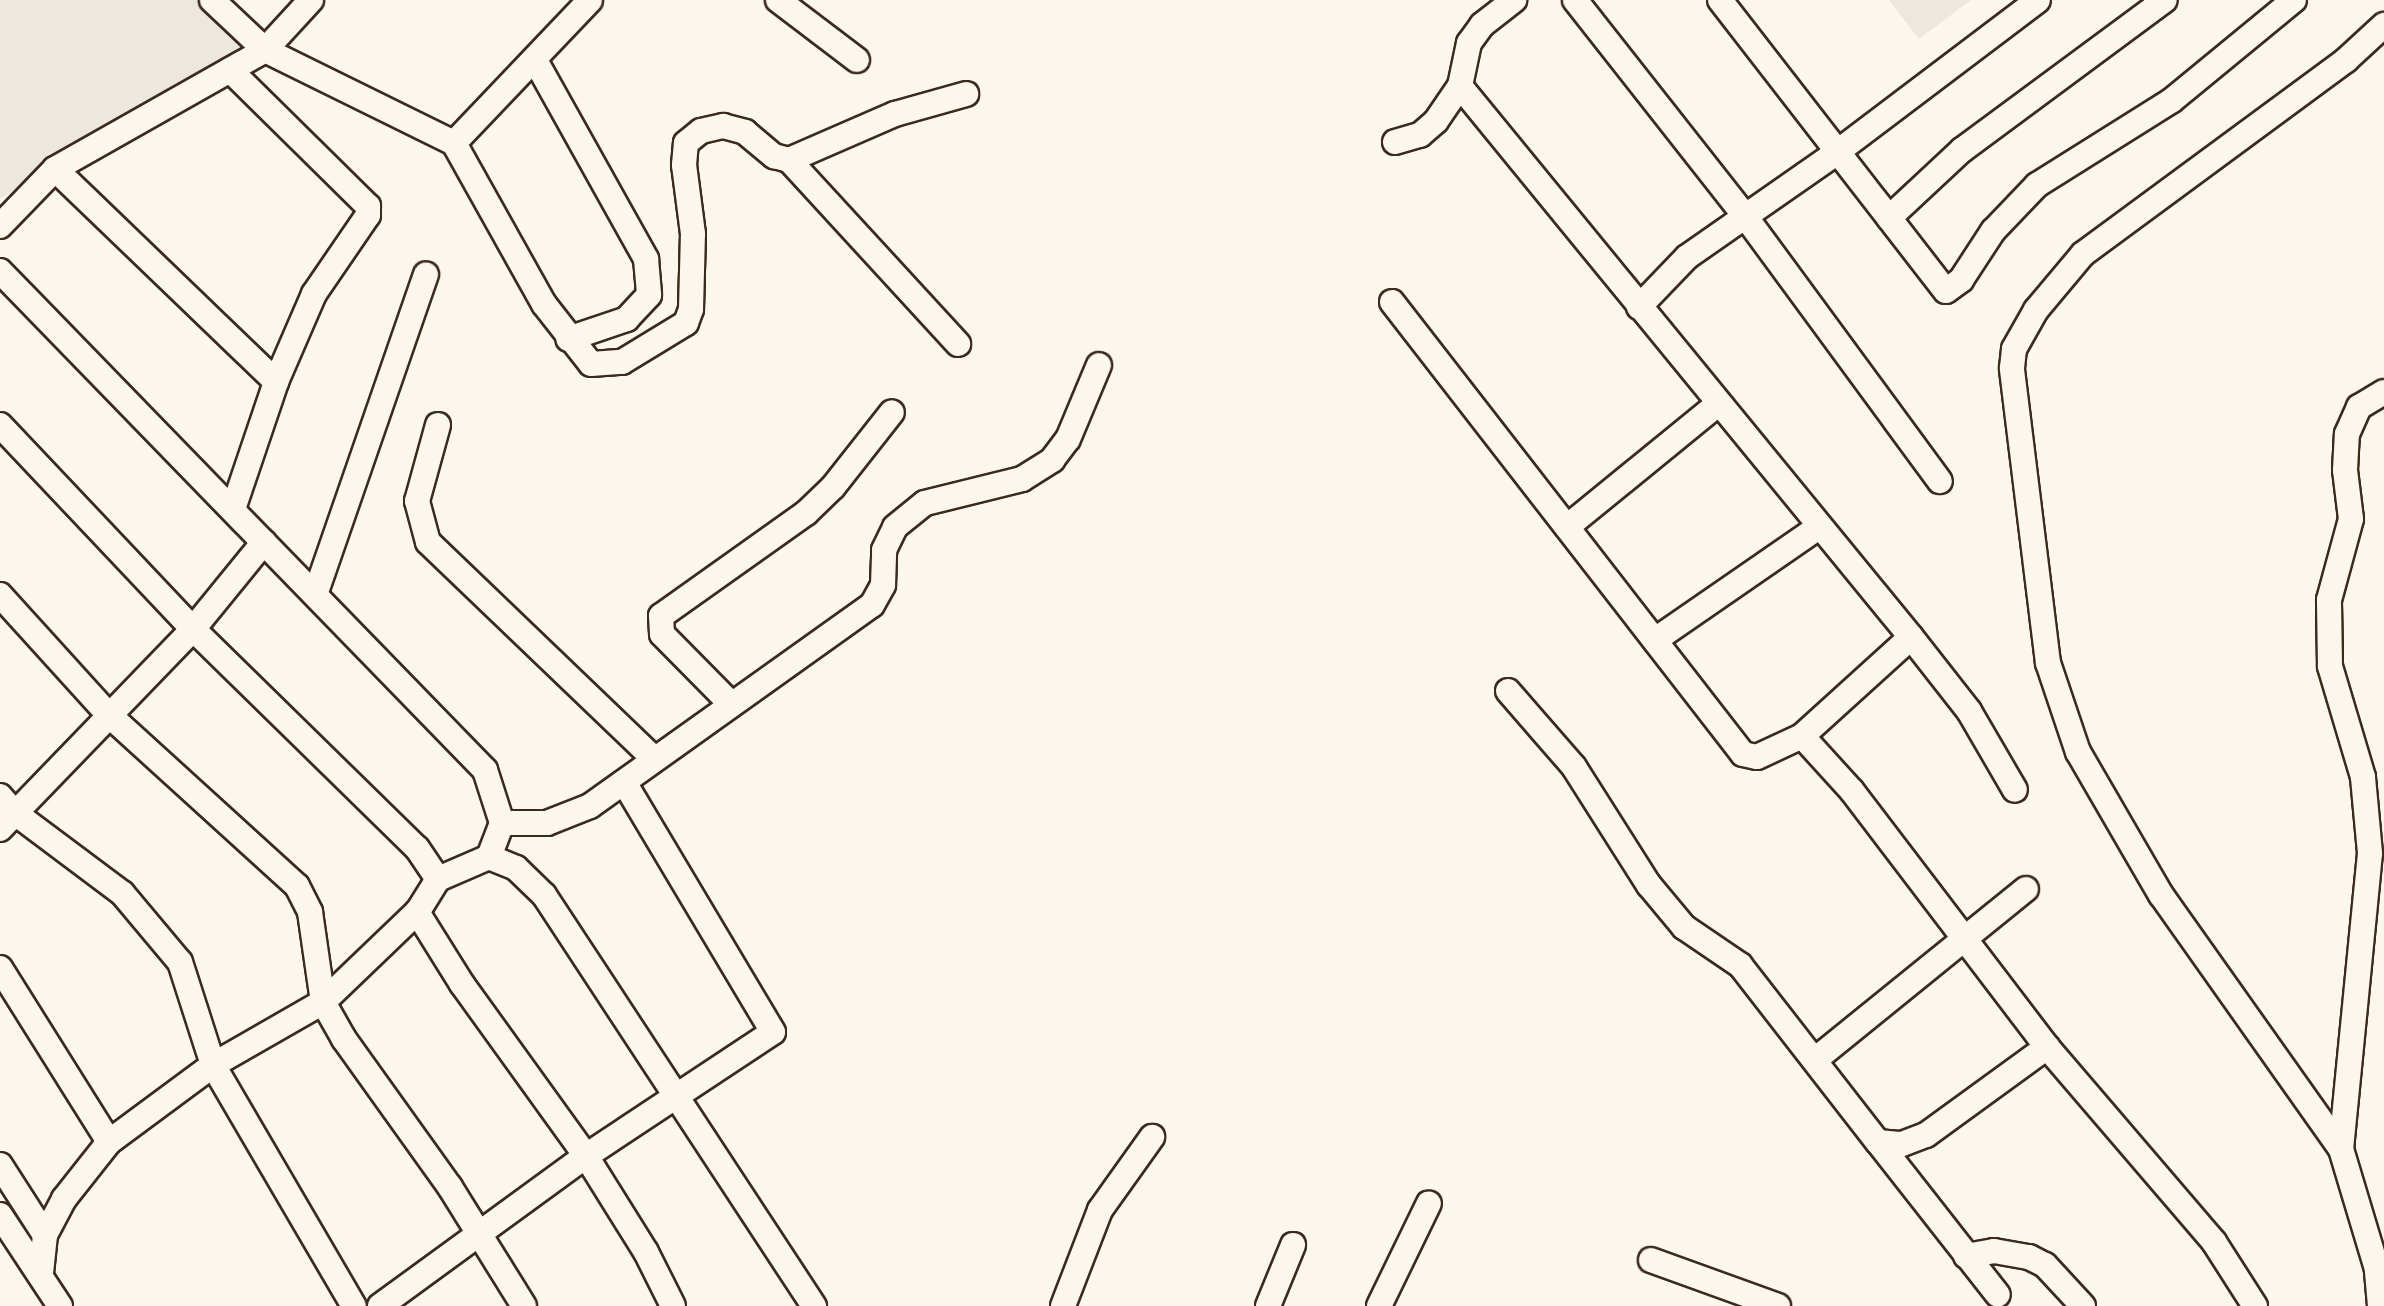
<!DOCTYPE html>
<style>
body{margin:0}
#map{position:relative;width:2384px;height:1306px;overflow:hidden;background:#fbf7ec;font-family:"Patrick Hand",sans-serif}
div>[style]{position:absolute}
.built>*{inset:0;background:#ede8dd}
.roads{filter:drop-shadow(2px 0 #3b2a1e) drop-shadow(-2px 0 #3b2a1e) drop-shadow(0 2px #3b2a1e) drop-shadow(0 -2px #3b2a1e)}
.minor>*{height:24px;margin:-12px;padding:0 12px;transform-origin:12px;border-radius:12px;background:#fbf7ec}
span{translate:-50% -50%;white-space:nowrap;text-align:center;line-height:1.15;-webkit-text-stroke:5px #fbf7ec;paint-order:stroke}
</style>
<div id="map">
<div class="built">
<div style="clip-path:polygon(0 0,222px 0,247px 49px,0 199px)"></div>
<div style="clip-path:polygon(1889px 0,1971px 0,1919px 39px)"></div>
</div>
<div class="roads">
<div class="minor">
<div style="left:212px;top:0;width:73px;rotate:43.3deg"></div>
<div style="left:265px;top:50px;width:211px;rotate:26.2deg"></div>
<div style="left:454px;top:143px;width:184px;rotate:60.8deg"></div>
<div style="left:544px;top:304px;width:76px;rotate:51.9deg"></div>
<div style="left:591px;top:364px;width:31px;rotate:-4deg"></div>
<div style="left:622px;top:362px;width:75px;rotate:-31.4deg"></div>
<div style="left:686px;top:323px;width:15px;rotate:-70deg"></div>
<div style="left:691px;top:309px;width:75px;rotate:-88.5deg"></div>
<div style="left:693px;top:234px;width:70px;rotate:-97.4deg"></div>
<div style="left:684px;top:165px;width:22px;rotate:-85deg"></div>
<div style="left:686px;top:143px;width:19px;rotate:-39deg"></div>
<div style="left:701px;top:131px;width:23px;rotate:-13deg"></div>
<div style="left:723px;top:126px;width:23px;rotate:15deg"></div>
<div style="left:745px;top:132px;width:38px;rotate:40deg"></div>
<div style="left:774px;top:156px;width:16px;rotate:15deg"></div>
<div style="left:789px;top:160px;width:116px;rotate:-23.5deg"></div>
<div style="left:895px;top:114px;width:74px;rotate:-15.7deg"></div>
<div style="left:778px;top:0;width:99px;rotate:37.2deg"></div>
<div style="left:1575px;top:0;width:275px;rotate:51.8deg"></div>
<div style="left:1745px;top:216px;width:329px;rotate:53.7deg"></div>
<div style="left:1720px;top:0;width:368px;rotate:52.2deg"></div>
<div style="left:1946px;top:291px;width:19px;rotate:-36deg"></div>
<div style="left:1961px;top:280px;width:59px;rotate:-56.9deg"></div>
<div style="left:1993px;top:231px;width:64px;rotate:-46.3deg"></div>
<div style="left:2037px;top:185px;width:158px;rotate:-32.1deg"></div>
<div style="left:2171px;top:101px;width:159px;rotate:-39.4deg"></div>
<div style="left:535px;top:60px;width:228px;rotate:60.8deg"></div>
<div style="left:646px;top:259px;width:36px;rotate:85deg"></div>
<div style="left:649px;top:295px;width:33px;rotate:133deg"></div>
<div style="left:627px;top:319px;width:62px;rotate:161.3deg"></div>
<div style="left:230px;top:70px;width:194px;rotate:44.6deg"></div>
<div style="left:368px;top:206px;width:9px;rotate:90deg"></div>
<div style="left:368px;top:215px;width:96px;rotate:124.4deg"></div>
<div style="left:314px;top:294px;width:96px;rotate:113.4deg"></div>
<div style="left:276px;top:382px;width:134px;rotate:108.7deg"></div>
<div style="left:1460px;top:86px;width:712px;rotate:50.7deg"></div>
<div style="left:1911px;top:637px;width:94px;rotate:51.9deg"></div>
<div style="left:1969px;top:711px;width:91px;rotate:59.8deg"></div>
<div style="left:1395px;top:142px;width:26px;rotate:-16deg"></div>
<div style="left:1420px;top:135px;width:21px;rotate:-41deg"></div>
<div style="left:1436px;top:121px;width:42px;rotate:-55.6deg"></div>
<div style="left:1460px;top:86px;width:44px;rotate:-78.2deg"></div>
<div style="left:1469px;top:43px;width:22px;rotate:-54deg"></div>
<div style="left:1482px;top:25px;width:41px;rotate:-38deg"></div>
<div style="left:454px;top:143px;width:197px;rotate:-46.4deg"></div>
<div style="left:789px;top:160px;width:250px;rotate:47.4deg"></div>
<div style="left:55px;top:169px;width:307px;rotate:43.9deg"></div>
<div style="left:1889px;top:218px;width:100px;rotate:-43deg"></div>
<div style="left:1962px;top:150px;width:252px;rotate:-36.5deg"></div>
<div style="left:0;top:226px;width:79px;rotate:-46deg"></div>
<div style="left:55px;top:169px;width:241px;rotate:-29.5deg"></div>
<div style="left:265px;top:50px;width:68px;rotate:-47.4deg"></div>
<div style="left:0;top:271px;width:696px;rotate:45.82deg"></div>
<div style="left:485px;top:770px;width:56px;rotate:72.2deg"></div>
<div style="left:502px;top:823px;width:36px;rotate:111deg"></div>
<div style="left:489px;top:857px;width:56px;rotate:156.7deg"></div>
<div style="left:438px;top:879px;width:39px;rotate:122deg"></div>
<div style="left:417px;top:912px;width:130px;rotate:136.2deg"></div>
<div style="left:323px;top:1002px;width:127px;rotate:150.2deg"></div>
<div style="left:213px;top:1065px;width:129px;rotate:143.5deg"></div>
<div style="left:109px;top:1142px;width:73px;rotate:128.3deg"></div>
<div style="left:64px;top:1199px;width:41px;rotate:117.8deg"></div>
<div style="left:45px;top:1235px;width:39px;rotate:96deg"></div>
<div style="left:1392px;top:302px;width:572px;rotate:52.17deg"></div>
<div style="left:1743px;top:754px;width:14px;rotate:12deg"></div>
<div style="left:1757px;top:757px;width:50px;rotate:-25deg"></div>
<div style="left:1802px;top:736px;width:147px;rotate:-42.2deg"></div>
<div style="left:1639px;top:307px;width:69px;rotate:-46.2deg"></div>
<div style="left:1687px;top:257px;width:182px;rotate:-34.9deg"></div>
<div style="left:1836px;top:153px;width:253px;rotate:-37.1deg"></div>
<div style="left:0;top:425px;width:281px;rotate:46.6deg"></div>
<div style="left:193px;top:629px;width:313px;rotate:44.4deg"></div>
<div style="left:417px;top:848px;width:37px;rotate:56deg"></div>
<div style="left:438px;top:425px;width:79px;rotate:105.4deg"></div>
<div style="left:417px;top:501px;width:42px;rotate:75deg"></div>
<div style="left:428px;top:542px;width:313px;rotate:43.8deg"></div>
<div style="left:1567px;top:527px;width:195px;rotate:-39.2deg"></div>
<div style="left:316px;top:592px;width:336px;rotate:-70.9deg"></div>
<div style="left:0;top:595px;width:162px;rotate:47.8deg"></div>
<div style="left:109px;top:715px;width:254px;rotate:42.3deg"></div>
<div style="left:297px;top:886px;width:29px;rotate:63deg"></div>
<div style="left:310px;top:912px;width:91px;rotate:81.8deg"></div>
<div style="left:323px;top:1002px;width:43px;rotate:60.4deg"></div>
<div style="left:344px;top:1039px;width:182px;rotate:54.4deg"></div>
<div style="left:450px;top:1187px;width:140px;rotate:58.1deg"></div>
<div style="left:1655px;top:640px;width:199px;rotate:-34.6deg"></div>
<div style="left:1508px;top:691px;width:101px;rotate:49deg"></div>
<div style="left:1574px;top:767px;width:140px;rotate:57.6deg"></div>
<div style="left:1649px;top:885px;width:55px;rotate:50.2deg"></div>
<div style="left:1684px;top:927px;width:68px;rotate:34.2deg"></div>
<div style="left:1740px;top:965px;width:224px;rotate:52.1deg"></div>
<div style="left:1878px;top:1142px;width:24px;rotate:5deg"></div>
<div style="left:1902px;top:1144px;width:26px;rotate:-21deg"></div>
<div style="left:1926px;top:1135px;width:150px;rotate:-36deg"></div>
<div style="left:731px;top:704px;width:98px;rotate:-134.6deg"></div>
<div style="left:662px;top:634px;width:18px;rotate:-93deg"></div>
<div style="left:661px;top:616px;width:178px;rotate:-35.4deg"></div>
<div style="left:806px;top:513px;width:37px;rotate:-44deg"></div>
<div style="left:833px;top:487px;width:95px;rotate:-51.8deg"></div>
<div style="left:1802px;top:736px;width:74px;rotate:47.7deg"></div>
<div style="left:1852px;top:791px;width:322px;rotate:52.7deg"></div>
<div style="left:2047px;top:1047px;width:257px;rotate:49.4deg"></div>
<div style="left:2214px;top:1242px;width:76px;rotate:57.4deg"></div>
<div style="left:0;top:796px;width:23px;rotate:49deg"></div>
<div style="left:15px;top:813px;width:134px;rotate:36.8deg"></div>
<div style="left:122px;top:893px;width:90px;rotate:50deg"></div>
<div style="left:180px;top:962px;width:108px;rotate:72.2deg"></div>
<div style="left:213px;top:1065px;width:279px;rotate:59.7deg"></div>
<div style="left:502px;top:823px;width:45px"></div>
<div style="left:547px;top:823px;width:46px;rotate:-21.6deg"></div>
<div style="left:590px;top:806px;width:346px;rotate:-35.5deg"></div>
<div style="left:872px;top:605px;width:23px;rotate:-61deg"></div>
<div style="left:883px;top:585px;width:35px;rotate:-88deg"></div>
<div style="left:884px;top:550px;width:25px;rotate:-64deg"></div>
<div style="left:895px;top:527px;width:38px;rotate:-39deg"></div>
<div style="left:925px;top:503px;width:100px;rotate:-13.9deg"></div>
<div style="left:1022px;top:479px;width:36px;rotate:-32deg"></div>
<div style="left:1052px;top:460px;width:26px;rotate:-53deg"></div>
<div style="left:1068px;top:439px;width:80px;rotate:-67.3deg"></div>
<div style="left:0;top:829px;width:278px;rotate:-46deg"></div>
<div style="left:193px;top:629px;width:112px;rotate:-50.8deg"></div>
<div style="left:489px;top:857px;width:29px;rotate:22deg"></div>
<div style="left:516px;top:868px;width:39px;rotate:44deg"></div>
<div style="left:544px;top:895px;width:492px;rotate:56.7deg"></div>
<div style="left:417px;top:912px;width:85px;rotate:58deg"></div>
<div style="left:462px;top:984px;width:212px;rotate:54.2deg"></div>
<div style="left:586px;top:1156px;width:113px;rotate:58deg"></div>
<div style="left:646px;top:1252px;width:60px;rotate:63.4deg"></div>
<div style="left:0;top:968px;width:205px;rotate:57.9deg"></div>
<div style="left:1816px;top:1059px;width:270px;rotate:-39deg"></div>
<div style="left:1878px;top:1142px;width:194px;rotate:51.9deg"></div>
<div style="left:2341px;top:1149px;width:297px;rotate:-84.4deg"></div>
<div style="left:2370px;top:853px;width:76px;rotate:-95.3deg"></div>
<div style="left:2363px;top:777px;width:116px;rotate:-106.6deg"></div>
<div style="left:2330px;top:666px;width:66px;rotate:-90.9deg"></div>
<div style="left:2329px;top:600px;width:84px;rotate:-74.8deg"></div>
<div style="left:2351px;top:519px;width:49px;rotate:-97deg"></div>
<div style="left:2345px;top:470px;width:36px;rotate:-87deg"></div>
<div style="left:2347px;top:434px;width:30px;rotate:-66deg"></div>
<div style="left:2359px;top:407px;width:29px;rotate:-31deg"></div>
<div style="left:0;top:1165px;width:83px;rotate:57.3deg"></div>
<div style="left:0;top:1215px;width:109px;rotate:56.6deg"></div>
<div style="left:1966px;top:1256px;width:28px;rotate:-10deg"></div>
<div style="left:1994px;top:1251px;width:36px;rotate:10deg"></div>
<div style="left:2029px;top:1257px;width:18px;rotate:27deg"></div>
<div style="left:2045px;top:1265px;width:56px;rotate:47.2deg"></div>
<div style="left:1651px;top:1260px;width:135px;rotate:19.9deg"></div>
<div style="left:380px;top:1306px;width:255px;rotate:-36.1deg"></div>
<div style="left:586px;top:1156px;width:224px;rotate:-33.5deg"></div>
<div style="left:773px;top:1032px;width:291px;rotate:-120.8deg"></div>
<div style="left:1063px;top:1306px;width:103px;rotate:-68.9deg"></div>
<div style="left:1100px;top:1210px;width:90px;rotate:-54.5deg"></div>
<div style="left:1268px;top:1306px;width:66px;rotate:-67.7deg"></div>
<div style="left:1379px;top:1306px;width:114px;rotate:-64.1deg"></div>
<div style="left:2380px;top:1306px;width:37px;rotate:-95deg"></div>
<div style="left:2377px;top:1269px;width:125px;rotate:-106.7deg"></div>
<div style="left:2341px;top:1149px;width:311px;rotate:-125.3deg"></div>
<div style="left:2161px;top:895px;width:165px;rotate:-120.1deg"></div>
<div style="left:2078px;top:752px;width:94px;rotate:-108.6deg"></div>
<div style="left:2048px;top:663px;width:297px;rotate:-97deg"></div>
<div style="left:2012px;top:368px;width:19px;rotate:-84deg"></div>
<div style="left:2014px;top:349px;width:45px;rotate:-60.6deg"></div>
<div style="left:2036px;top:310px;width:73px;rotate:-50deg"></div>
<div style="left:2083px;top:254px;width:327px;rotate:-36.4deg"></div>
<div style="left:2346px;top:60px;width:52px;rotate:-42.6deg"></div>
</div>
</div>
</div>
